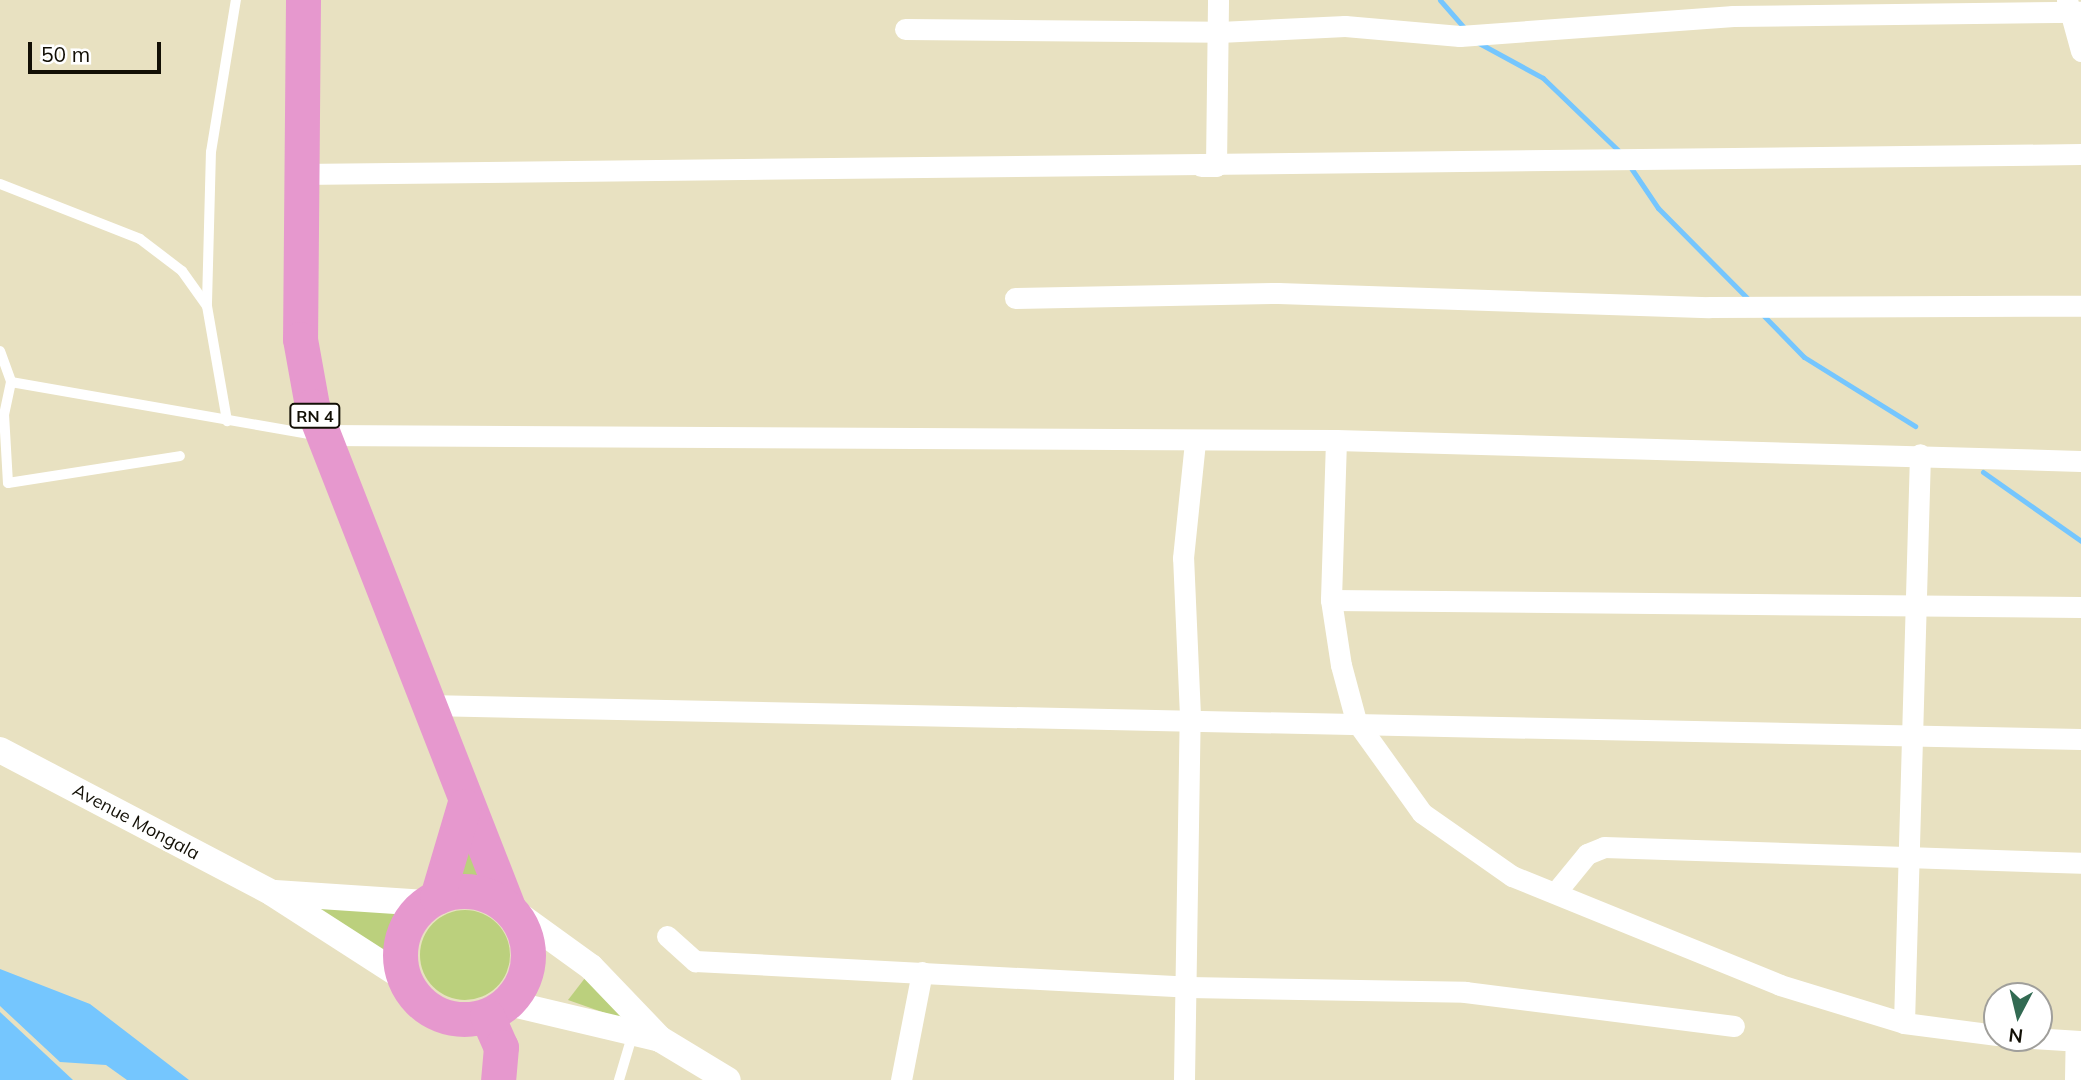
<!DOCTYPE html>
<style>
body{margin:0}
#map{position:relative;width:2081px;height:1080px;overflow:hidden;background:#e8e1c1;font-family:Mulish,sans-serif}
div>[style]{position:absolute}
.green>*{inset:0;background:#bbd07d}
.round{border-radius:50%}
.water>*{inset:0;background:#75c6fe}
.stream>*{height:5px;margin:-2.5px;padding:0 2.5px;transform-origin:2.5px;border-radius:2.5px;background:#75c6fe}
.service>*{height:10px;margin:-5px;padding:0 5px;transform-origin:5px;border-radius:5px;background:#fff}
.minor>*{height:21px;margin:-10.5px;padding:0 10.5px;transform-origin:10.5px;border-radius:10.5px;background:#fff}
.tertiary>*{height:26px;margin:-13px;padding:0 13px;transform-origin:13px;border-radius:13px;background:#fff}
.trunk>*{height:35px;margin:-17.5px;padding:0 17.5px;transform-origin:17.5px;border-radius:17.5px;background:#e698ce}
.trunk>.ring{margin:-17.5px;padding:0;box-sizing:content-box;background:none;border:35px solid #e698ce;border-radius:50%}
span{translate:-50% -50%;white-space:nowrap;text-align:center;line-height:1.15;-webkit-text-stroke:5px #fff;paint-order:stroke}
.shield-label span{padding:2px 5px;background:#fff;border:2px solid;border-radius:5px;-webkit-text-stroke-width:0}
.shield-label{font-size:16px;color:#120f05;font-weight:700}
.street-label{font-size:18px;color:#120f05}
.north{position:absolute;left:1983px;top:982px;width:70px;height:70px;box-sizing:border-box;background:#fff;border:2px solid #a09f9b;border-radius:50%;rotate:187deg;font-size:19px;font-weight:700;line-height:28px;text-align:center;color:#120f05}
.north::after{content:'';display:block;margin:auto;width:24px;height:32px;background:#326a52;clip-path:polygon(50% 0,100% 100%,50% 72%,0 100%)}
.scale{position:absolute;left:28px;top:42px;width:133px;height:32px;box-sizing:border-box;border:4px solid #120f05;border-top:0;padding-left:9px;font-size:21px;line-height:24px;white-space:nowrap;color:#120f05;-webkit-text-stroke:5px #fff;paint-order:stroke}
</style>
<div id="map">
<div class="green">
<div style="clip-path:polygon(462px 825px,481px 883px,454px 881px)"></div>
<div style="clip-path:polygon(310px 906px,409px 909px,395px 933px,391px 961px)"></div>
<div class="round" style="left:420px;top:910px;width:90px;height:90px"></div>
<div style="clip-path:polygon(585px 978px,628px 1021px,568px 1000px)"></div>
</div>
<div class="water">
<div style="clip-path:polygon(0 969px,90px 1004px,189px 1080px,127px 1080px,106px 1065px,60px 1062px,0 1006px)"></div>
<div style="clip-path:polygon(0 1012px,73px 1080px,0 1080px)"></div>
</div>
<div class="stream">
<div style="left:1440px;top:0;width:38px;rotate:49deg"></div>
<div style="left:1477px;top:42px;width:75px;rotate:28.6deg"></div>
<div style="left:1543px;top:78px;width:110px;rotate:43.9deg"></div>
<div style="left:1629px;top:165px;width:52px;rotate:56deg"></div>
<div style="left:1658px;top:208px;width:131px;rotate:45.3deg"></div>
<div style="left:1762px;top:314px;width:60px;rotate:45.7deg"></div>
<div style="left:1804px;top:357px;width:131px;rotate:31.9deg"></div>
<div style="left:1983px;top:472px;width:120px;rotate:35.1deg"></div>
</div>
<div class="service">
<div style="left:0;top:184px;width:150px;rotate:21.4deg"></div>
<div style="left:140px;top:239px;width:53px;rotate:37.3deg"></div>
<div style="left:182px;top:271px;width:43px;rotate:54.5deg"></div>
<div style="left:207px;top:306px;width:117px;rotate:80.1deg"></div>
<div style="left:207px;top:303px;width:151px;rotate:-88.5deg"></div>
<div style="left:211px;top:152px;width:154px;rotate:-80.7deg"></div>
<div style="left:0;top:351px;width:33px;rotate:70deg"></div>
<div style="left:11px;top:382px;width:310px;rotate:9.9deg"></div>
<div style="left:11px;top:382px;width:33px;rotate:102deg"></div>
<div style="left:4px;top:414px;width:69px;rotate:86.7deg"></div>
<div style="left:8px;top:483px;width:174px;rotate:-8.9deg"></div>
<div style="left:619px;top:1080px;width:49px;rotate:-73.4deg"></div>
</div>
<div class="minor">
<div style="left:2067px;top:0;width:53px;rotate:74.6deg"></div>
<div style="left:905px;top:29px;width:314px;rotate:0.5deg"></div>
<div style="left:1219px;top:32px;width:126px;rotate:-2.7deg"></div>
<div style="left:1345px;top:26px;width:115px;rotate:5deg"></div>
<div style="left:1460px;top:36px;width:274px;rotate:-4.2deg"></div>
<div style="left:1733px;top:16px;width:348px;rotate:-0.7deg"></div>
<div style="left:1201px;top:166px;width:15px"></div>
<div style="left:1216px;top:166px;width:166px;rotate:-89.3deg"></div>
<div style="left:299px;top:174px;width:1782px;rotate:-0.64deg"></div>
<div style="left:1015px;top:298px;width:263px;rotate:-1.1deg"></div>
<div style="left:1278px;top:293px;width:431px;rotate:1.9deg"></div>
<div style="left:1709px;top:307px;width:372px;rotate:-0.2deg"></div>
<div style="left:322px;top:435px;width:1014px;rotate:0.28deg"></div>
<div style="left:1336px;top:440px;width:745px;rotate:1.61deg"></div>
<div style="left:1336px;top:440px;width:160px;rotate:91.8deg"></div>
<div style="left:1331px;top:600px;width:66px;rotate:81.3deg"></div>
<div style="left:1341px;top:665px;width:58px;rotate:75deg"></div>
<div style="left:1356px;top:721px;width:113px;rotate:54.3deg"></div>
<div style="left:1422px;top:813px;width:110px;rotate:35deg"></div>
<div style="left:1512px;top:876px;width:289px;rotate:22.1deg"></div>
<div style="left:1780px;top:985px;width:130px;rotate:17deg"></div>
<div style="left:1904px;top:1023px;width:94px;rotate:7.4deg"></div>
<div style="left:1331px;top:600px;width:750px;rotate:0.53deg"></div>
<div style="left:427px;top:705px;width:1654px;rotate:1.18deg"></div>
<div style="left:1556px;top:892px;width:49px;rotate:-50.8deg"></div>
<div style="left:1587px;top:854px;width:18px;rotate:-22deg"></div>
<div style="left:1604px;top:847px;width:477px;rotate:1.9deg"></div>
<div style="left:667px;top:936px;width:38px;rotate:42deg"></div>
<div style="left:695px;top:961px;width:494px;rotate:3deg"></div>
<div style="left:1188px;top:987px;width:277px;rotate:1deg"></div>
<div style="left:1465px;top:992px;width:271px;rotate:7.2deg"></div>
<div style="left:1904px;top:1023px;width:569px;rotate:-88.39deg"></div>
<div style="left:2032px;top:1038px;width:49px;rotate:3.5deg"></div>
<div style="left:901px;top:1080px;width:110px;rotate:-79deg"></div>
<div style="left:1184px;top:1080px;width:364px;rotate:-89.1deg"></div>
<div style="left:1190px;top:716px;width:158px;rotate:-92.5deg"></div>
<div style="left:1183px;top:558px;width:118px;rotate:-84.1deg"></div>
<div style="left:2075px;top:1080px;width:39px;rotate:-89deg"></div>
</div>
<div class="tertiary">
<div style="left:0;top:750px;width:307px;rotate:27.7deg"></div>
<div style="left:272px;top:893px;width:157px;rotate:32.8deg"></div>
<div style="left:275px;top:893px;width:151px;rotate:3.8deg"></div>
<div style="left:508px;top:907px;width:102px;rotate:35.9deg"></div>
<div style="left:591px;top:967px;width:100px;rotate:46.2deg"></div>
<div style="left:508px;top:1003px;width:156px;rotate:13.3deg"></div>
<div style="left:660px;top:1039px;width:79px;rotate:31.1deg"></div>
</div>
<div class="trunk">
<div style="left:303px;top:0;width:339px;rotate:90.5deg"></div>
<div style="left:300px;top:339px;width:68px;rotate:79.8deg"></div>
<div style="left:312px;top:406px;width:538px;rotate:68.63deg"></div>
<div class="ring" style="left:400px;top:891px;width:93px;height:93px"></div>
<div style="left:437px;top:897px;width:95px;rotate:-73.5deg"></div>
<div style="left:487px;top:1016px;width:34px;rotate:66deg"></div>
<div style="left:501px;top:1047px;width:33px;rotate:95deg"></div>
</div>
<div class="shield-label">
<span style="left:315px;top:416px">RN 4</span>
</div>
<div class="street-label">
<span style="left:136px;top:822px;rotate:28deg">Avenue Mongala</span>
</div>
<div class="north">N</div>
<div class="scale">50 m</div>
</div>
